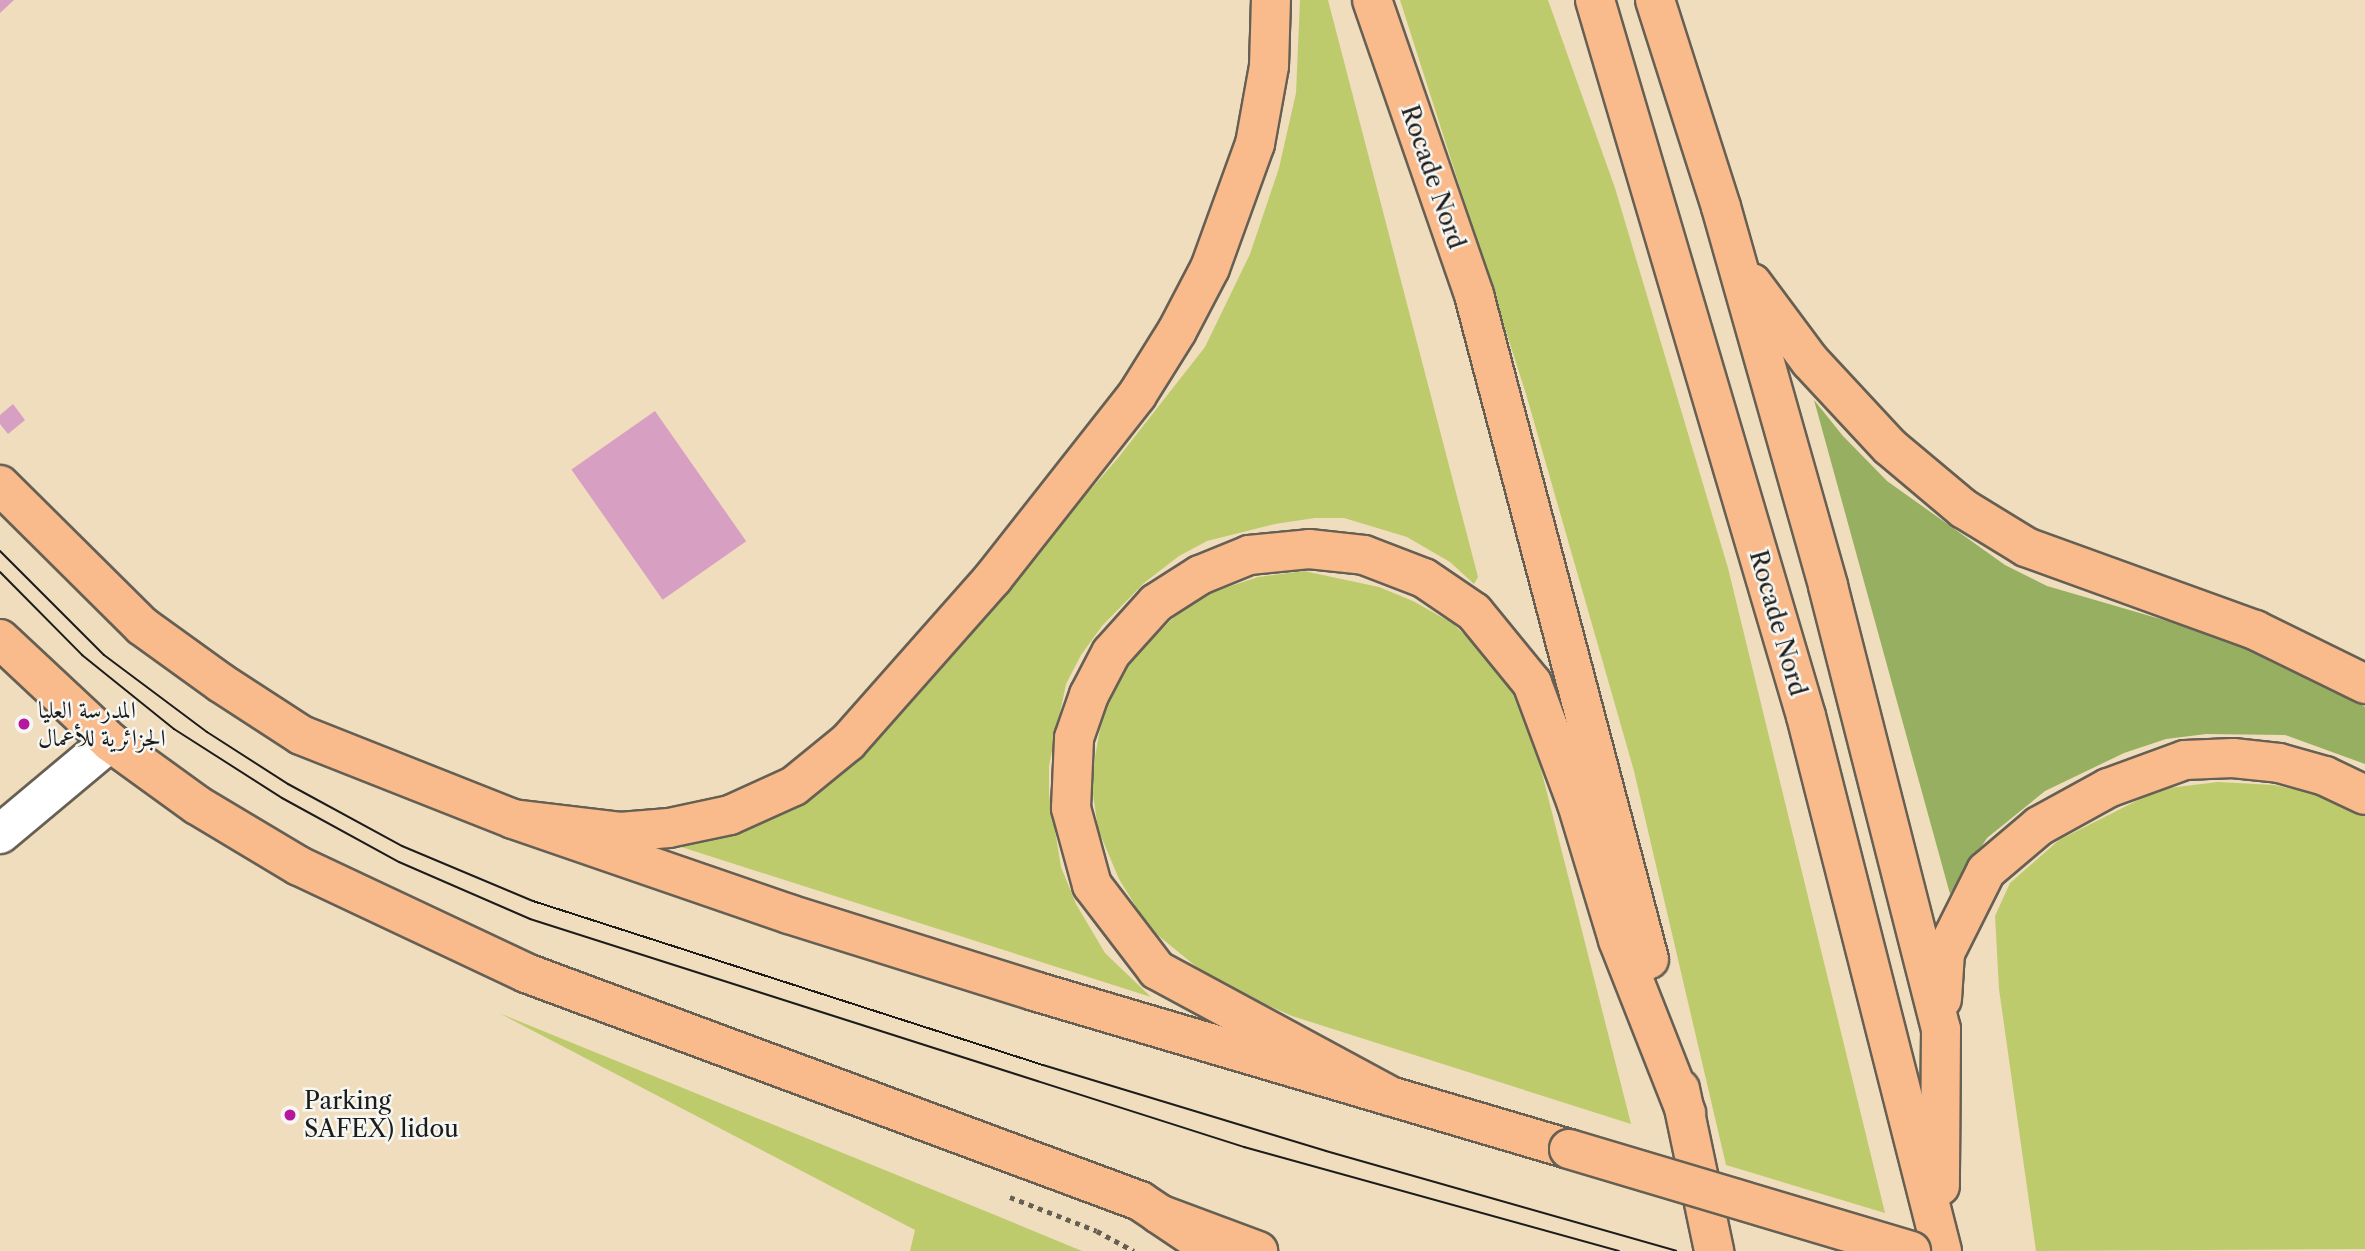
<!DOCTYPE html>
<meta charset="utf-8">
<style>
body{margin:0}
#map{position:relative;width:2365px;height:1251px;overflow:hidden;background:#f0ddbd;font-family:"Libre Caslon Text",Amiri,serif}
div>[style]{position:absolute}
.green>*{inset:0;background:#becb6d}
.forest>*{inset:0;background:#96af60}
.building>*{inset:0;background:#d79fc2;transform-origin:0 0}
.path>*{height:4.5px;margin-top:-2.25px;transform-origin:0;background:repeating-linear-gradient(90deg,#666054 0 5px,transparent 0 10px)}
.roads{filter:drop-shadow(2px 0 #666054) drop-shadow(-2px 0 #666054) drop-shadow(0 2px #666054) drop-shadow(0 -2px #666054)}
.minor>*{height:38px;margin:-19px;padding:0 19px;transform-origin:19px;border-radius:19px;background:#fff}
.primary>*{height:38px;margin:-19px;padding:0 19px;transform-origin:19px;border-radius:19px;background:#fabb8c}
.motorway>*{height:38px;margin:-19px;padding:0 19px;transform-origin:19px;border-radius:19px;background:#fabb8c}
.tram>*{height:2px;margin:-1px;padding:0 1px;transform-origin:1px;border-radius:1px;background:#1c1c1c}
.bridges{filter:drop-shadow(2px 0 #666054) drop-shadow(-2px 0 #666054) drop-shadow(0 2px #666054) drop-shadow(0 -2px #666054)}
.primary-bridge>*{height:38px;margin:-19px;padding:0 19px;transform-origin:19px;border-radius:19px;background:#fabb8c}
.dots>*{width:19px;height:19px;translate:-50% -50%;box-sizing:border-box;border:4px solid #f6f6f2;border-radius:50%}
span{translate:-50% -50%;white-space:nowrap;text-align:center;line-height:1.15;-webkit-text-stroke:5px #f6f6f2;paint-order:stroke}
.street-label{font-size:24px;color:#1c1c1c}
.poi-label{font-size:24px;color:#1c1c1c}
.left{translate:0 -50%;text-align:left}
</style>
<div id="map">
<div class="green">
<div style="clip-path:polygon(1300px 0,1328px 0,1478px 577px,1474px 584px,1450px 562px,1407px 537px,1344px 518px,1315px 518px,1275px 524px,1207px 541px,1179px 556px,1144px 583px,1102px 626px,1081px 655px,1066px 684px,1049px 766px,1049px 794px,1061px 867px,1076px 904px,1105px 953px,1151px 997px,675px 845px,717px 834px,977px 620px,1118px 458px,1205px 347px,1250px 254px,1279px 168px,1296px 93px)"></div>
<div style="clip-path:polygon(1400px 0,1548px 0,1615px 188px,1728px 568px,1885px 1213px,1726px 1165px,1634px 771px,1526px 394px)"></div>
<div style="clip-path:polygon(1304px 571px,1379px 587px,1413px 601px,1452px 623px,1488px 657px,1527px 714px,1631px 1124px,1292px 1016px,1215px 982px,1149px 928px,1119px 879px,1098px 829px,1091px 780px,1100px 729px,1113px 686px,1138px 653px,1175px 616px,1210px 593px,1258px 577px)"></div>
<div style="clip-path:polygon(2218px 782px,2274px 785px,2330px 797px,2365px 814px,2365px 1249px,2036px 1251px,1999px 989px,1995px 916px,2010px 883px,2059px 840px,2160px 789px)"></div>
<div style="clip-path:polygon(499px 1013px,995px 1215px,1082px 1251px,910px 1251px,915px 1230px)"></div>
</div>
<div class="forest">
<div style="clip-path:polygon(1814px 400px,1843px 436px,1887px 481px,2005px 565px,2047px 586px,2236px 641px,2341px 692px,2365px 707px,2365px 764px,2285px 735px,2206px 734px,2166px 739px,2124px 753px,2045px 791px,1987px 838px,1950px 894px)"></div>
</div>
<div class="building">
<div style="clip-path:polygon(0 0,14px 0,0 13px)"></div>
<div style="clip-path:polygon(13px 404px,25px 420px,8px 434px,0 424px,0 415px)"></div>
<div style="left:655px;top:411px;width:159px;height:102px;rotate:55deg"></div>
</div>
<div class="path">
<div style="left:1010px;top:1197px;width:93px;rotate:21.3deg"></div>
<div style="left:1097px;top:1231px;width:42px;rotate:28.4deg"></div>
</div>
<div class="roads">
<div class="minor">
<div style="left:0;top:834px;width:143px;rotate:-39.9deg"></div>
</div>
<div class="primary">
<div style="left:0;top:485px;width:200px;rotate:44.8deg"></div>
<div style="left:142px;top:626px;width:97px;rotate:35.8deg"></div>
<div style="left:221px;top:683px;width:95px;rotate:33deg"></div>
<div style="left:301px;top:735px;width:228px;rotate:21.6deg"></div>
<div style="left:513px;top:819px;width:292px;rotate:19deg"></div>
<div style="left:789px;top:914px;width:257px;rotate:17.4deg"></div>
<div style="left:1034px;top:991px;width:558px;rotate:16.45deg"></div>
<div style="left:0;top:639px;width:151px;rotate:43.1deg"></div>
<div style="left:110px;top:742px;width:107px;rotate:35.9deg"></div>
<div style="left:197px;top:805px;width:119px;rotate:30.9deg"></div>
<div style="left:299px;top:866px;width:251px;rotate:25.2deg"></div>
<div style="left:526px;top:973px;width:655px;rotate:20.37deg"></div>
<div style="left:1140px;top:1201px;width:23px;rotate:34deg"></div>
<div style="left:1159px;top:1214px;width:106px;rotate:20.5deg"></div>
</div>
<div class="motorway">
<div style="left:1372px;top:0;width:312px;rotate:70.9deg"></div>
<div style="left:1474px;top:295px;width:687px;rotate:75.24deg"></div>
<div style="left:1595px;top:0;width:746px;rotate:73.58deg"></div>
<div style="left:1806px;top:716px;width:552px;rotate:75.74deg"></div>
<div style="left:1655px;top:0;width:217px;rotate:72.3deg"></div>
<div style="left:1721px;top:207px;width:394px;rotate:74.2deg"></div>
<div style="left:1828px;top:586px;width:457px;rotate:75.7deg"></div>
<div style="left:1941px;top:1029px;width:157px;rotate:90.4deg"></div>
<div style="left:1752px;top:283px;width:97px;rotate:53.4deg"></div>
<div style="left:1810px;top:361px;width:117px;rotate:47.1deg"></div>
<div style="left:1890px;top:447px;width:97px;rotate:40deg"></div>
<div style="left:1964px;top:509px;width:73px;rotate:31.5deg"></div>
<div style="left:2026px;top:547px;width:244px;rotate:19.9deg"></div>
<div style="left:2255px;top:630px;width:123px;rotate:26.1deg"></div>
<div style="left:513px;top:819px;width:108px;rotate:6.9deg"></div>
<div style="left:620px;top:832px;width:49px;rotate:-4.7deg"></div>
<div style="left:669px;top:828px;width:62px;rotate:-12deg"></div>
<div style="left:730px;top:815px;width:70px;rotate:-24.4deg"></div>
<div style="left:794px;top:786px;width:70px;rotate:-39.2deg"></div>
<div style="left:848px;top:742px;width:219px;rotate:-48.5deg"></div>
<div style="left:993px;top:578px;width:233px;rotate:-51.8deg"></div>
<div style="left:1137px;top:395px;width:75px;rotate:-58deg"></div>
<div style="left:1177px;top:331px;width:71px;rotate:-62.4deg"></div>
<div style="left:1210px;top:268px;width:132px;rotate:-70.1deg"></div>
<div style="left:1255px;top:144px;width:79px;rotate:-79.8deg"></div>
<div style="left:1269px;top:66px;width:66px;rotate:-88.3deg"></div>
<div style="left:1942px;top:999px;width:46px;rotate:-86.3deg"></div>
<div style="left:1945px;top:953px;width:92px;rotate:-63.4deg"></div>
<div style="left:1986px;top:871px;width:70px;rotate:-40.3deg"></div>
<div style="left:2039px;top:826px;width:79px;rotate:-28.8deg"></div>
<div style="left:2108px;top:788px;width:82px;rotate:-20deg"></div>
<div style="left:2185px;top:760px;width:48px;rotate:-2.4deg"></div>
<div style="left:2233px;top:758px;width:46px;rotate:6.2deg"></div>
<div style="left:2279px;top:763px;width:48px;rotate:15.8deg"></div>
<div style="left:2325px;top:776px;width:44px;rotate:25.4deg"></div>
<div style="left:1680px;top:1089px;width:166px;rotate:78.1deg"></div>
<div style="left:1390px;top:1096px;width:265px;rotate:-151.6deg"></div>
<div style="left:1157px;top:970px;width:107px;rotate:-127.4deg"></div>
<div style="left:1092px;top:885px;width:80px;rotate:-105.3deg"></div>
<div style="left:1071px;top:808px;width:70px;rotate:-87.5deg"></div>
<div style="left:1074px;top:738px;width:46px;rotate:-70.8deg"></div>
<div style="left:1089px;top:695px;width:47px;rotate:-62.4deg"></div>
<div style="left:1111px;top:653px;width:67px;rotate:-48deg"></div>
<div style="left:1156px;top:603px;width:52px;rotate:-32.5deg"></div>
<div style="left:1200px;top:575px;width:53px;rotate:-22.2deg"></div>
<div style="left:1249px;top:555px;width:60px;rotate:-5.7deg"></div>
<div style="left:1309px;top:549px;width:55px;rotate:6.2deg"></div>
<div style="left:1364px;top:555px;width:64px;rotate:21deg"></div>
<div style="left:1424px;top:578px;width:60px;rotate:34.2deg"></div>
<div style="left:1474px;top:612px;width:92px;rotate:50.8deg"></div>
<div style="left:1532px;top:683px;width:129px;rotate:69.6deg"></div>
<div style="left:1577px;top:804px;width:142px;rotate:73.2deg"></div>
<div style="left:1618px;top:940px;width:186px;rotate:68.5deg"></div>
<div style="left:1159px;top:1214px;width:66px;rotate:33.9deg"></div>
</div>
</div>
<div class="tram">
<div style="left:0;top:551px;width:147px;rotate:45deg"></div>
<div style="left:104px;top:655px;width:129px;rotate:36.8deg"></div>
<div style="left:207px;top:732px;width:96px;rotate:32.7deg"></div>
<div style="left:288px;top:784px;width:130px;rotate:28.5deg"></div>
<div style="left:402px;top:846px;width:142px;rotate:22.8deg"></div>
<div style="left:533px;top:901px;width:536px;rotate:17.83deg"></div>
<div style="left:1043px;top:1065px;width:296px;rotate:16.9deg"></div>
<div style="left:1326px;top:1151px;width:364px;rotate:15.9deg"></div>
<div style="left:0;top:572px;width:117px;rotate:45.3deg"></div>
<div style="left:82px;top:655px;width:118px;rotate:38.8deg"></div>
<div style="left:174px;top:729px;width:128px;rotate:32.6deg"></div>
<div style="left:282px;top:798px;width:133px;rotate:28.7deg"></div>
<div style="left:399px;top:862px;width:143px;rotate:23.5deg"></div>
<div style="left:530px;top:919px;width:750px;rotate:17.71deg"></div>
<div style="left:1244px;top:1147px;width:389px;rotate:15.5deg"></div>
</div>
<div class="bridges">
<div class="primary-bridge">
<div style="left:1569px;top:1149px;width:357px;rotate:16.6deg"></div>
</div>
</div>
<div class="dots">
<div style="left:24px;top:724px;background:#b5179e"></div>
<div style="left:290px;top:1115px;background:#b5179e"></div>
</div>
<div class="street-label">
<span style="left:1433px;top:177px;rotate:71deg">Rocade Nord</span>
<span style="left:1778px;top:623px;rotate:74deg">Rocade Nord</span>
</div>
<div class="poi-label">
<span class="left" style="left:38px;top:724px">المدرسة العليا<br>الجزائرية للأعمال</span>
<span class="left" style="left:304px;top:1115px">Parking<br>SAFEX) lidou</span>
</div>
</div>
